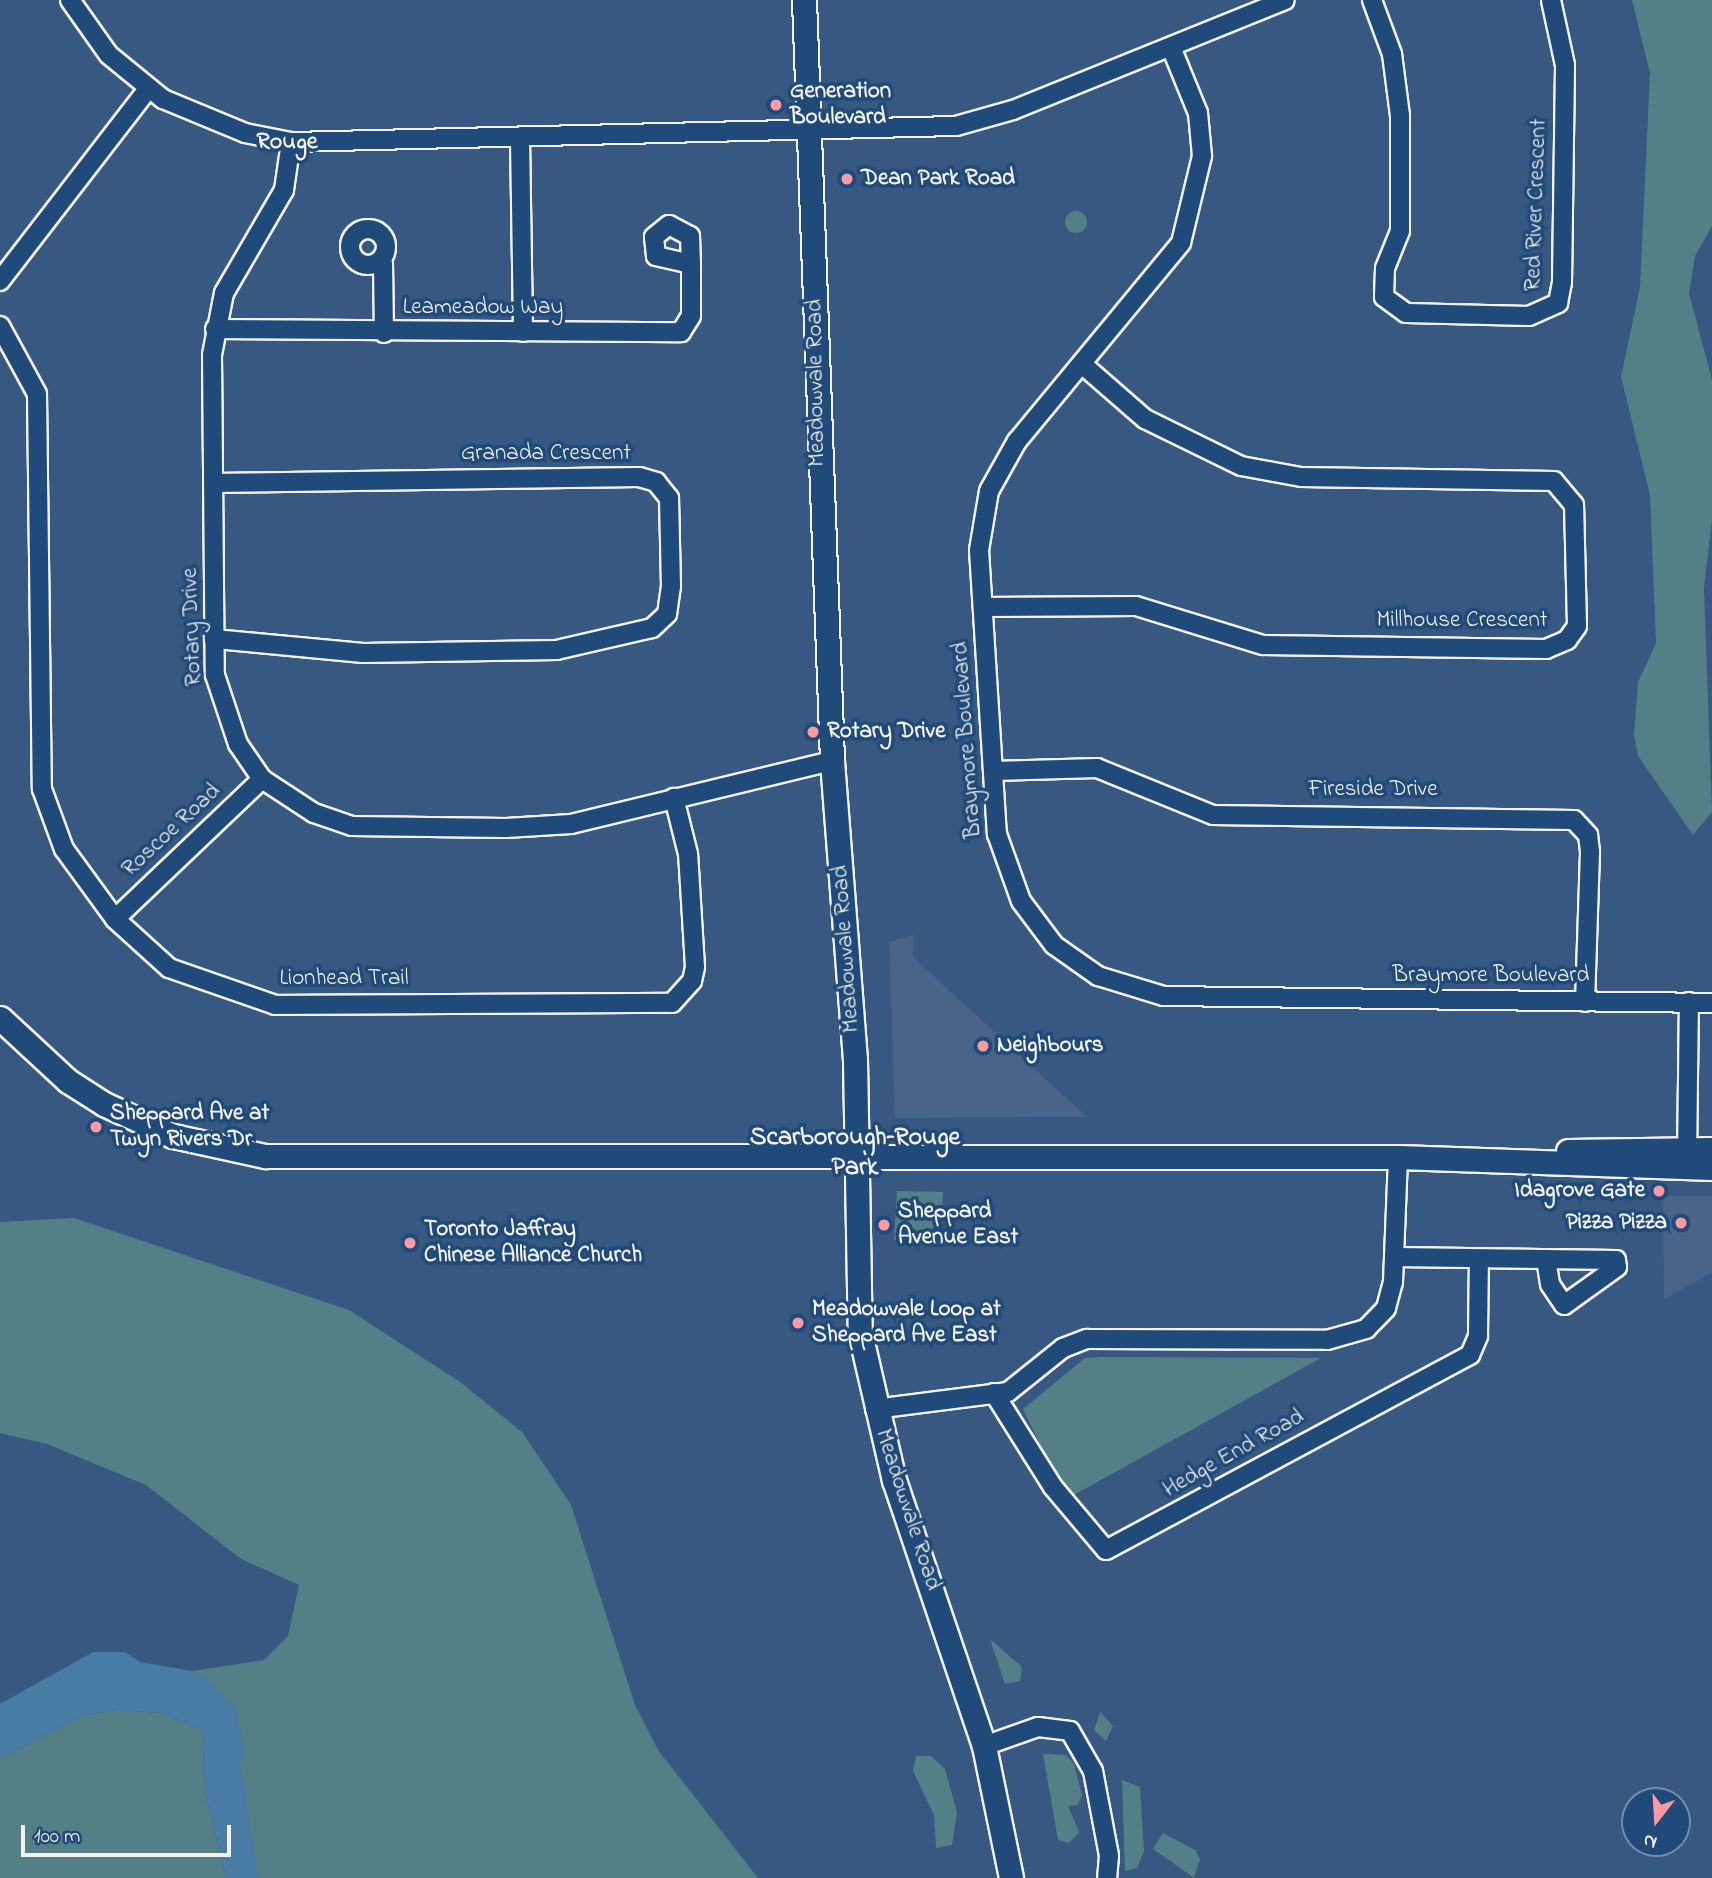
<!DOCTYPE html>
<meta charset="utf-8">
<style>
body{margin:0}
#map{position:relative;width:1712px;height:1878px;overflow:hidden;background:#365881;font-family:"Indie Flower",sans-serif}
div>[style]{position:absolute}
.built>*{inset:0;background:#496488}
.green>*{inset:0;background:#547f87}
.round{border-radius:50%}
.water>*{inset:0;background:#487ca5}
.river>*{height:24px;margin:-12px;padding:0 12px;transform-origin:12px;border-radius:12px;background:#487ca5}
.roads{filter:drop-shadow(2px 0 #f4f1e8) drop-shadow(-2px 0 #f4f1e8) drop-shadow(0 2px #f4f1e8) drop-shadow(0 -2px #f4f1e8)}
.minor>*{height:18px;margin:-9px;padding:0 9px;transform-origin:9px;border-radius:9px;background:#1f4a7a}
.minor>.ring{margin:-9px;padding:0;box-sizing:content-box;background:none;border:18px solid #1f4a7a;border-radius:50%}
.major>*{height:23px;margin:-11.5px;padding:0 11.5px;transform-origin:11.5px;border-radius:11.5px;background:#1f4a7a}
.dots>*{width:19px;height:19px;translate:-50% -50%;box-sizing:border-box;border:4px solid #1f4a7a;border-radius:50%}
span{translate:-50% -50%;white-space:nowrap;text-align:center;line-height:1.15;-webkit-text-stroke:7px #1f4a7a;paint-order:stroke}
.poi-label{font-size:23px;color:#f4f1e8;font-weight:700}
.left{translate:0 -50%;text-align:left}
.right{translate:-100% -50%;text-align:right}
.street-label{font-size:23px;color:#f4f1e8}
.neighbourhood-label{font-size:24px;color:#f4f1e8;font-weight:700}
.quarter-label{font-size:26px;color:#f4f1e8;font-weight:700}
.north{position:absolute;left:1621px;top:1787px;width:70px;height:70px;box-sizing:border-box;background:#1f4a7a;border:2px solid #748da6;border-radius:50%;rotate:197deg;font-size:19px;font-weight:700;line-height:28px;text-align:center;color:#f4f1e8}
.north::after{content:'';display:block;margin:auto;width:24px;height:32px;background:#ff9aa2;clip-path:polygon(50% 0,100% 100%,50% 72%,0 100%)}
.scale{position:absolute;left:21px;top:1825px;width:210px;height:32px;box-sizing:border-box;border:4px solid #f4f1e8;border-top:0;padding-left:9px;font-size:21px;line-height:24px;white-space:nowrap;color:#f4f1e8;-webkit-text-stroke:5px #1f4a7a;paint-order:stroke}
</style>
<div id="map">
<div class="built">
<div style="clip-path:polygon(913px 935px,913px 957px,1087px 1117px,895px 1118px,889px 942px)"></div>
<div style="clip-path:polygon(1663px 1196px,1712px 1196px,1712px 1273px,1664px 1299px)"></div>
</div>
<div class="green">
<div style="clip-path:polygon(1632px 0,1712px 0,1712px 226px,1695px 256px,1689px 293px,1712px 380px,1712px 519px,1704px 588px,1712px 812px,1693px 835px,1638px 756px,1634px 735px,1638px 682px,1656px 643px,1650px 495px,1621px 377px,1640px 287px,1650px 73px)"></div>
<div class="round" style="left:1065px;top:211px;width:22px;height:22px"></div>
<div style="clip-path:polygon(897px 1191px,943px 1192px,942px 1216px,931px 1231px,894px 1240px)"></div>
<div style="clip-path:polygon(74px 1218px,349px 1310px,460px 1382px,522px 1432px,571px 1505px,635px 1705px,658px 1750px,758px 1878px,258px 1878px,212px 1690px,192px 1671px,264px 1660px,288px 1636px,299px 1585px,241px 1559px,146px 1485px,47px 1444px,0 1433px,0 1222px)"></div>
<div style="clip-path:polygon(1085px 1358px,1101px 1357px,1321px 1358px,1072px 1496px,1054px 1474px,1023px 1409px)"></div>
<div style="clip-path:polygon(990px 1639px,1022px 1667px,1020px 1681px,1005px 1684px)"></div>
<div style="clip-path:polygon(118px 1710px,162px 1713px,202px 1730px,205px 1792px,226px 1878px,0 1878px,0 1759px,86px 1715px)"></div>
<div style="clip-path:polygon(1100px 1712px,1113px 1726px,1106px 1741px,1094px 1730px)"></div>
<div style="clip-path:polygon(1043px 1754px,1066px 1755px,1074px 1764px,1082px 1795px,1078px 1805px,1068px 1806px,1079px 1832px,1069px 1843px,1058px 1840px)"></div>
<div style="clip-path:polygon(916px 1756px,931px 1756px,945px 1769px,957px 1812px,952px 1845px,936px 1848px,934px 1815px,913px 1771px)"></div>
<div style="clip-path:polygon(1122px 1780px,1140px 1787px,1144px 1851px,1137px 1868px,1125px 1871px)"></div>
<div style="clip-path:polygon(1163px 1833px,1195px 1850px,1200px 1859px,1194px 1878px,1153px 1849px)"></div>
</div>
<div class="water">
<div style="clip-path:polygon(93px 1652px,125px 1652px,140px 1662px,192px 1671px,212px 1690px,237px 1744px,258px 1878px,226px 1878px,205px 1792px,202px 1730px,162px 1713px,118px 1710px,86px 1715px,0 1759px,0 1704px)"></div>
</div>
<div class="river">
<div style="left:196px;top:1687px;width:38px;rotate:43deg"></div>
<div style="left:224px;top:1713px;width:40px;rotate:77deg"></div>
</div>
<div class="roads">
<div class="minor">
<div style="left:70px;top:0;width:67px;rotate:54.7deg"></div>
<div style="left:109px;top:55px;width:70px;rotate:39.2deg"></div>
<div style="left:163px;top:99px;width:89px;rotate:22.5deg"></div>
<div style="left:245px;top:133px;width:47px;rotate:11.1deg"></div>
<div style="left:291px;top:142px;width:665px;rotate:-1.38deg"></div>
<div style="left:956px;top:126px;width:59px;rotate:-15.7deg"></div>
<div style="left:1013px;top:110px;width:293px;rotate:-22deg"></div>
<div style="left:1372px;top:0;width:58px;rotate:69.7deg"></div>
<div style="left:1392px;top:54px;width:63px;rotate:82.6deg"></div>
<div style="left:1400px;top:116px;width:115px;rotate:90deg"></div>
<div style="left:1400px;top:231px;width:40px;rotate:112deg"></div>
<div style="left:1385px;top:268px;width:29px;rotate:92deg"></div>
<div style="left:1384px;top:297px;width:27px;rotate:36deg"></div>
<div style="left:1406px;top:313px;width:123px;rotate:1.4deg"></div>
<div style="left:1529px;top:316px;width:32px;rotate:-24deg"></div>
<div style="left:1558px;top:303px;width:21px;rotate:-79deg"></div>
<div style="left:1562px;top:282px;width:217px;rotate:-89.2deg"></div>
<div style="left:1565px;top:65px;width:66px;rotate:-102.2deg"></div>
<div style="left:1171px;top:47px;width:71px;rotate:67.8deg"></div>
<div style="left:1198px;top:113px;width:43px;rotate:84.7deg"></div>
<div style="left:1202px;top:156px;width:89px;rotate:103.6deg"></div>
<div style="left:1181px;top:243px;width:257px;rotate:129.6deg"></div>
<div style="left:1017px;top:441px;width:57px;rotate:119.2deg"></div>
<div style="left:989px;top:491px;width:60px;rotate:99.6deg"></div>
<div style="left:979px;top:550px;width:285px;rotate:86.4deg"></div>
<div style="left:997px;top:834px;width:71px;rotate:70.3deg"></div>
<div style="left:1021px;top:901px;width:55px;rotate:53.1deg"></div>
<div style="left:1054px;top:945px;width:54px;rotate:35.2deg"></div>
<div style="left:1098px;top:976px;width:69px;rotate:16.9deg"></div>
<div style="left:1164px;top:996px;width:548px;rotate:0.73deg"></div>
<div style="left:520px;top:138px;width:194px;rotate:89.1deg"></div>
<div style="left:291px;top:142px;width:49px;rotate:98.3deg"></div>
<div style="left:284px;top:190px;width:119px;rotate:120.2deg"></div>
<div style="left:224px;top:293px;width:63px;rotate:101deg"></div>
<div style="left:212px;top:355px;width:320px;rotate:89.5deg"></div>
<div style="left:215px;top:675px;width:73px;rotate:71.6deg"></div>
<div style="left:238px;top:744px;width:42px;rotate:55.6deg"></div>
<div style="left:262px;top:779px;width:62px;rotate:33.2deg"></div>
<div style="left:314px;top:813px;width:40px;rotate:18.9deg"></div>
<div style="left:352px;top:826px;width:154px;rotate:0.7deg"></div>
<div style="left:506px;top:828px;width:65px;rotate:-3.5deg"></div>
<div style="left:571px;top:824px;width:268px;rotate:-13.6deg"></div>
<div style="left:669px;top:225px;width:24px;rotate:28deg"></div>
<div style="left:690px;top:236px;width:28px;rotate:88deg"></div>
<div style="left:691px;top:264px;width:36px;rotate:-167deg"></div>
<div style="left:656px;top:256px;width:19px;rotate:-96deg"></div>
<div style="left:654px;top:237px;width:19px;rotate:-39deg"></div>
<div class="ring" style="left:350px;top:229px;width:18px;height:18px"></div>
<div style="left:383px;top:263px;width:70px;rotate:89.2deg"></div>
<div style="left:0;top:281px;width:242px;rotate:-52.4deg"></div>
<div style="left:0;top:326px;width:77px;rotate:61.4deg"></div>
<div style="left:37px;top:394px;width:395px;rotate:89.3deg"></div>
<div style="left:42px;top:789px;width:64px;rotate:69.9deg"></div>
<div style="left:64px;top:849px;width:87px;rotate:53.9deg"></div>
<div style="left:115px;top:919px;width:73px;rotate:42.2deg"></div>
<div style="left:169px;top:968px;width:112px;rotate:19.2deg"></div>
<div style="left:275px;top:1005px;width:397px;rotate:-0.3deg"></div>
<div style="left:672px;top:1003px;width:30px;rotate:-48deg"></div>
<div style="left:692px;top:981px;width:14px;rotate:-78deg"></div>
<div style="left:695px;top:967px;width:113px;rotate:-93.5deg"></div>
<div style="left:688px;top:854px;width:58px;rotate:-104deg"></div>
<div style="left:215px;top:329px;width:466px;rotate:0.4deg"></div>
<div style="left:681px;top:332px;width:19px;rotate:-58deg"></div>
<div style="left:691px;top:316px;width:52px;rotate:-90deg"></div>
<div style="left:214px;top:483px;width:425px;rotate:-0.8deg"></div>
<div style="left:639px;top:477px;width:18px;rotate:16deg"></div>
<div style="left:656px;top:482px;width:21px;rotate:51deg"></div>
<div style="left:669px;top:498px;width:88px;rotate:88.7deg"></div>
<div style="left:671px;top:586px;width:28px;rotate:98deg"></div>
<div style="left:667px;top:614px;width:21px;rotate:137deg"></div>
<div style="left:652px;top:628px;width:98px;rotate:167deg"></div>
<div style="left:557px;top:650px;width:194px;rotate:179.1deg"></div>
<div style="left:363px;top:653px;width:150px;rotate:-174.6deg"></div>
<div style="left:983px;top:607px;width:153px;rotate:-0.4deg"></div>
<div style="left:1136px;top:606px;width:133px;rotate:17.1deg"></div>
<div style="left:1263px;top:645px;width:283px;rotate:0.8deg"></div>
<div style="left:1546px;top:649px;width:23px;rotate:-23deg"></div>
<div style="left:1567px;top:640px;width:17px;rotate:-54deg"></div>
<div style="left:1577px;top:626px;width:121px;rotate:-91.4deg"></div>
<div style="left:1574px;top:505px;width:31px;rotate:-130deg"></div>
<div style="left:1554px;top:481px;width:253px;rotate:-179.1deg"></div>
<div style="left:1301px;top:477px;width:61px;rotate:-169.6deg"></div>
<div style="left:1241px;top:466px;width:107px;rotate:-153.9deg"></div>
<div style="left:1145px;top:419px;width:82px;rotate:-138.9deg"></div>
<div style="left:993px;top:771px;width:104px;rotate:-1.7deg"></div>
<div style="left:1097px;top:768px;width:125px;rotate:22.1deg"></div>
<div style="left:1213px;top:815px;width:361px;rotate:0.8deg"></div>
<div style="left:1574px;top:820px;width:21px;rotate:47deg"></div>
<div style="left:1588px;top:835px;width:17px;rotate:83deg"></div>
<div style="left:1590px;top:852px;width:150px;rotate:91.9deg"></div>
<div style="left:115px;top:919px;width:203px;rotate:-43.6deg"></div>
<div style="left:1687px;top:1160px;width:158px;rotate:-89.3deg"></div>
<div style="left:1395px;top:1257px;width:221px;rotate:0.8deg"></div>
<div style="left:1616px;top:1260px;width:7px;rotate:82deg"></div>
<div style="left:1617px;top:1267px;width:65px;rotate:144.4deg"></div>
<div style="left:1564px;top:1305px;width:25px;rotate:-124deg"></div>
<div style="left:1550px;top:1284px;width:25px;rotate:-99deg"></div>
<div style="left:994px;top:1393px;width:111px;rotate:57.9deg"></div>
<div style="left:1053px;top:1487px;width:82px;rotate:49.9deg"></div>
<div style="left:1106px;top:1550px;width:413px;rotate:-28.2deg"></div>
<div style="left:1470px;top:1355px;width:21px;rotate:-67deg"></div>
<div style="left:1478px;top:1336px;width:77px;rotate:-89.3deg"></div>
<div style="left:875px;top:1409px;width:134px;rotate:-7.3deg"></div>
<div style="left:1008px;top:1392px;width:70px;rotate:-38.7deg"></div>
<div style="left:1063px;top:1348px;width:26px;rotate:-21deg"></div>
<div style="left:1087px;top:1339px;width:240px;rotate:0.2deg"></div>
<div style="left:1327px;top:1340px;width:41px;rotate:-15.8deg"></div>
<div style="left:1366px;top:1329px;width:29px;rotate:-46deg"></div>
<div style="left:1386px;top:1308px;width:27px;rotate:-75deg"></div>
<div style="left:1393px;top:1282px;width:125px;rotate:-87.7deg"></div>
<div style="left:984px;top:1746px;width:57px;rotate:-19.4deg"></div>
<div style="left:1038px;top:1727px;width:32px;rotate:7deg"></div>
<div style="left:1070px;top:1731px;width:46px;rotate:60.1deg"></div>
<div style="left:1093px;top:1771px;width:86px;rotate:79.3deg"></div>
<div style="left:1109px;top:1856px;width:22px;rotate:95deg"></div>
</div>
<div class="major">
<div style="left:804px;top:0;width:762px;rotate:87.89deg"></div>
<div style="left:832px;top:761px;width:299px;rotate:85.6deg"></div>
<div style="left:855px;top:1059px;width:274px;rotate:89deg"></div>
<div style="left:860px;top:1333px;width:151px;rotate:77deg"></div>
<div style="left:894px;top:1480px;width:281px;rotate:71.3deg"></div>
<div style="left:984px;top:1746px;width:135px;rotate:78.4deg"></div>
<div style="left:0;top:1018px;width:93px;rotate:42.8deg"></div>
<div style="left:68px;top:1081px;width:43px;rotate:32.6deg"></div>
<div style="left:104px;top:1104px;width:76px;rotate:24.9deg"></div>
<div style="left:173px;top:1136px;width:94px;rotate:12.3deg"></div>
<div style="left:265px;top:1156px;width:1133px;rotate:0.05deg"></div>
<div style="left:1398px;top:1157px;width:314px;rotate:2deg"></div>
<div style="left:1568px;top:1151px;width:144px;rotate:-0.8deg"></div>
</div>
</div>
<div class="dots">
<div style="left:776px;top:105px;background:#ff9aa2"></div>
<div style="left:847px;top:179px;background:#ff9aa2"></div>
<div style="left:813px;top:732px;background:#ff9aa2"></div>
<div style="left:983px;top:1046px;background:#ff9aa2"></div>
<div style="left:96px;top:1127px;background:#ff9aa2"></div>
<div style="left:1659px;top:1191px;background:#ff9aa2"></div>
<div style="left:1681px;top:1223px;background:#ff9aa2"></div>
<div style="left:884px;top:1225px;background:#ff9aa2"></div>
<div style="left:410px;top:1243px;background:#ff9aa2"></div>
<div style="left:798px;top:1323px;background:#ff9aa2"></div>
</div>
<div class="poi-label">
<span class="left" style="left:790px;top:105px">Generation<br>Boulevard</span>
<span class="left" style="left:861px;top:179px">Dean Park Road</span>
<span class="left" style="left:827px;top:732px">Rotary Drive</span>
<span class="left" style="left:997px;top:1046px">Neighbours</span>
<span class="left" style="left:110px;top:1127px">Sheppard Ave at<br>Twyn Rivers Dr</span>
<span class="right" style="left:1645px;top:1191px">Idagrove Gate</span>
<span class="left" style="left:898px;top:1225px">Sheppard<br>Avenue East</span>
<span class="right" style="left:1667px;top:1223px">Pizza Pizza</span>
<span class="left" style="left:424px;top:1243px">Toronto Jaffray<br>Chinese Alliance Church</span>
<span class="left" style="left:812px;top:1323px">Meadowvale Loop at<br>Sheppard Ave East</span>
</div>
<div class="street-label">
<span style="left:1537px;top:205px;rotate:-88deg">Red River Crescent</span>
<span style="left:483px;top:308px">Leameadow Way</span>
<span style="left:817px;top:383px;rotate:-91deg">Meadowvale Road</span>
<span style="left:546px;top:454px">Granada Crescent</span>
<span style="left:1462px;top:621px">Millhouse Crescent</span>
<span style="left:193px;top:627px;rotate:-92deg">Rotary Drive</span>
<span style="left:968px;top:740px;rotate:-94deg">Braymore Boulevard</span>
<span style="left:1373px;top:790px">Fireside Drive</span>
<span style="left:172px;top:831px;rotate:-43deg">Roscoe Road</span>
<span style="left:847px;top:949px;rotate:-94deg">Meadowvale Road</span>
<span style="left:1491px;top:976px">Braymore Boulevard</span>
<span style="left:344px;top:979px">Lionhead Trail</span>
<span style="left:1234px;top:1454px;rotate:-29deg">Hedge End Road</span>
<span style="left:907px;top:1510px;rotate:72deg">Meadowvale Road</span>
</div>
<div class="neighbourhood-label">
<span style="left:287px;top:143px">Rouge</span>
</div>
<div class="quarter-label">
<span style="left:855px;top:1154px">Scarborough–Rouge<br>Park</span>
</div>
<div class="north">N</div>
<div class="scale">100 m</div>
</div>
